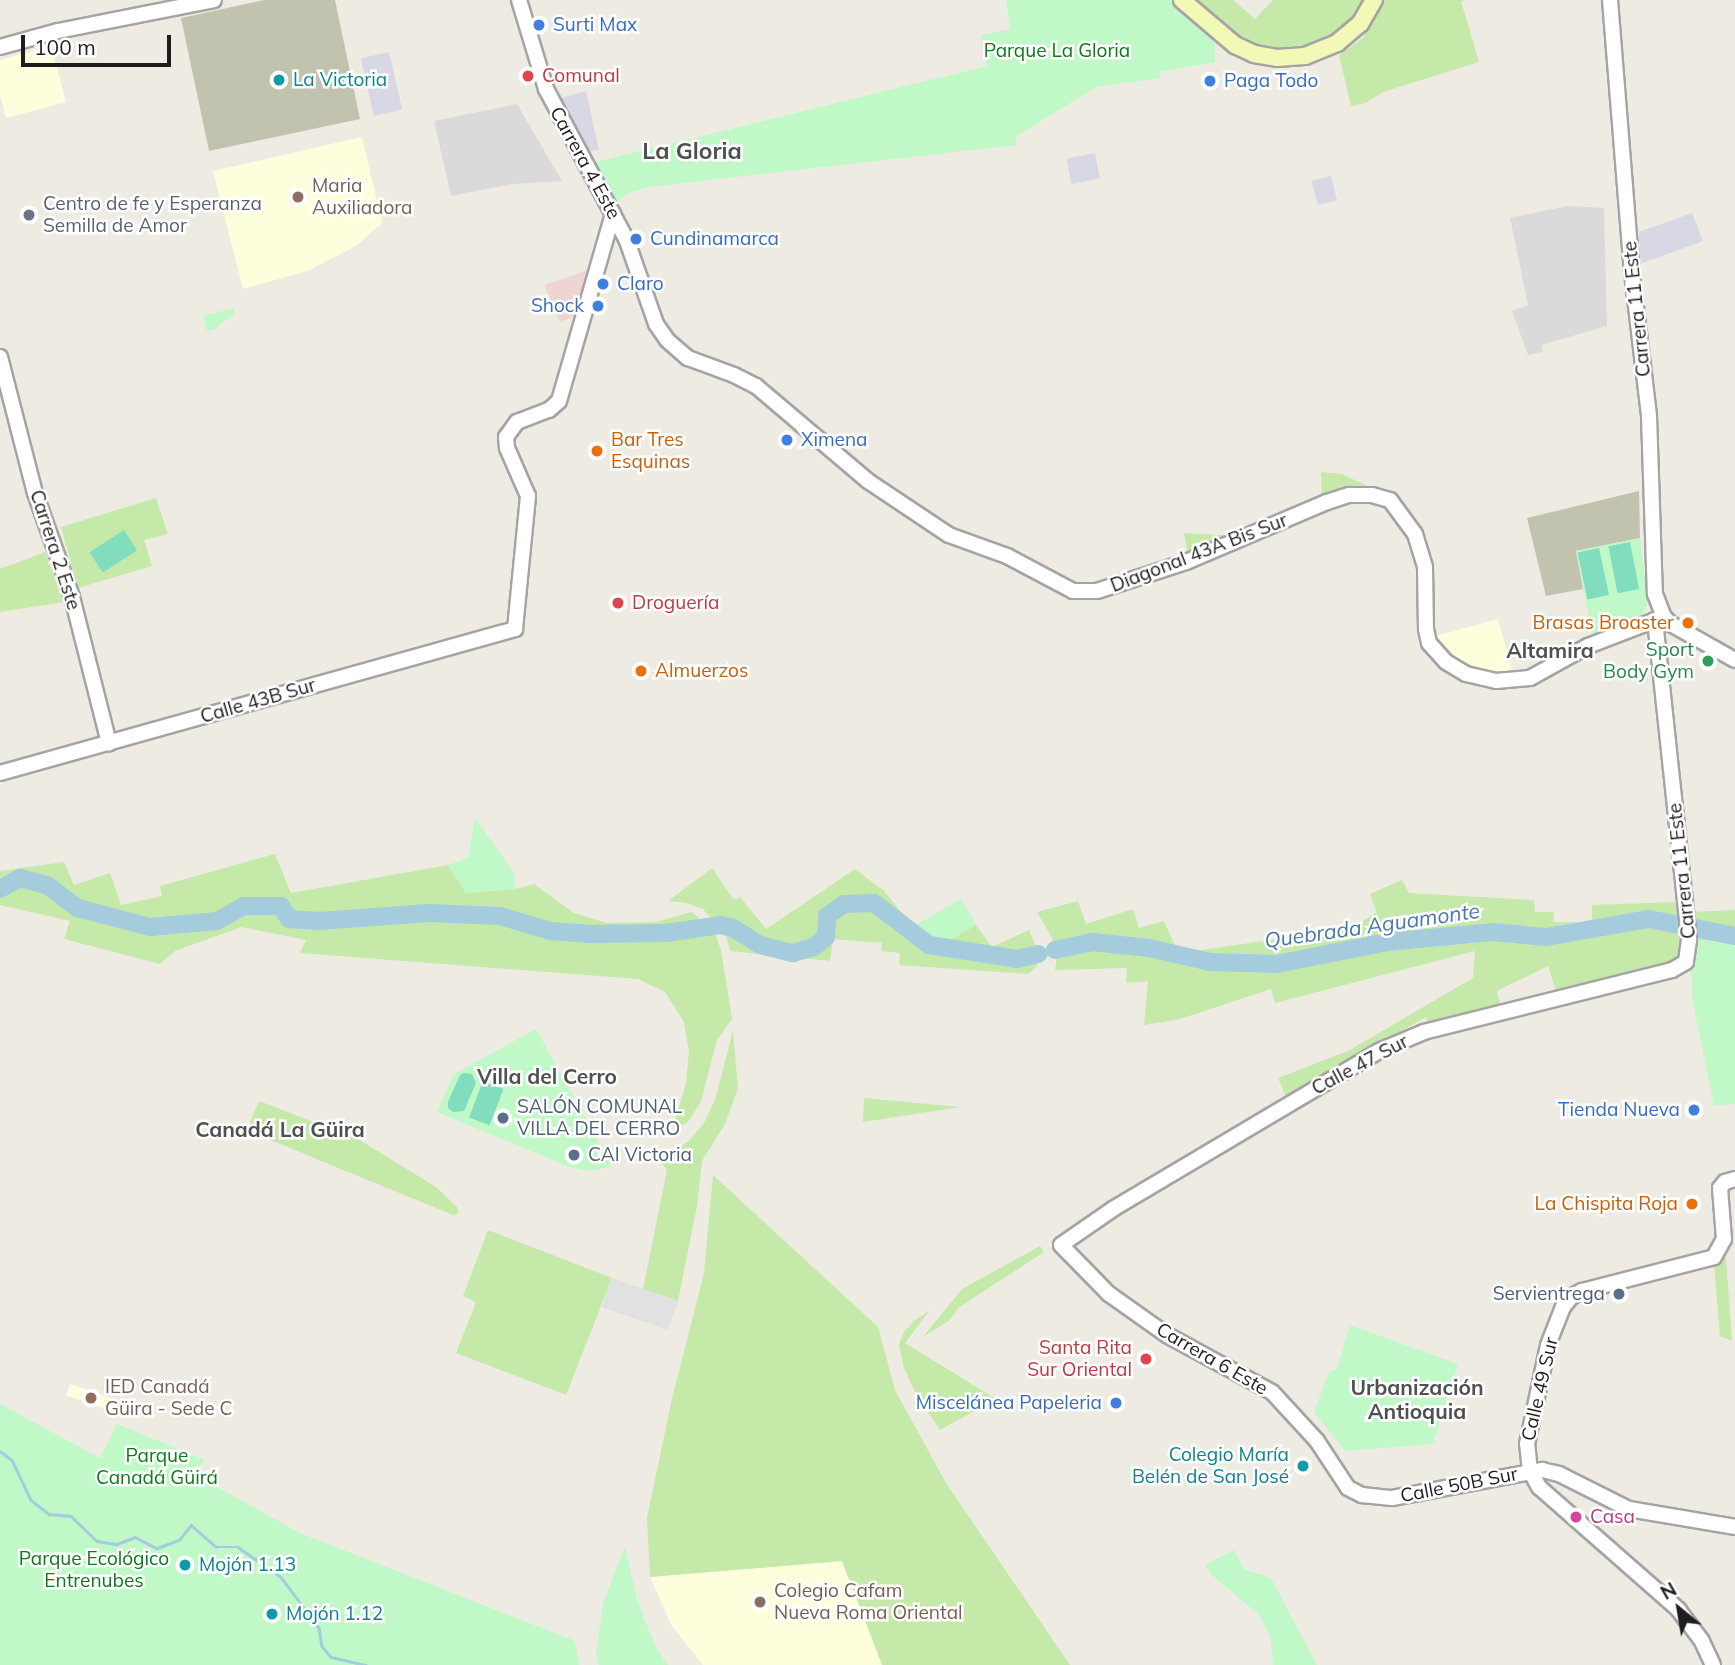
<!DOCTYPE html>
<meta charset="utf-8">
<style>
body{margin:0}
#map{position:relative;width:1735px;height:1665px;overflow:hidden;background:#eeebe3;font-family:Mulish,sans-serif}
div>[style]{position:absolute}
.residential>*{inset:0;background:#dbdada}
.commercial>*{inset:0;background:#efd5d2}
.education>*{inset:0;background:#fdffdc;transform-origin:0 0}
.construction>*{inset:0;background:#c2c3af}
.grass>*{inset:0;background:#c5e9a9}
.park>*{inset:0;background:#c0f9c7;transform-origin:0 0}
.pitch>*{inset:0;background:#81ddbe;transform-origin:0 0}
.parking>*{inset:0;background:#e1e1e1;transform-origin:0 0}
.plaza>*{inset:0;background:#d8d8e4;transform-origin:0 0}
.stream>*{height:2.5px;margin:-1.25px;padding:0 1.25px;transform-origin:1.25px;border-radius:1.25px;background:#a4ccdc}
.river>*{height:18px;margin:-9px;padding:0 9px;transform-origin:9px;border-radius:9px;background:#a4ccdc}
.roads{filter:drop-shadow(2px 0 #a4a4a4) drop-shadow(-2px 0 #a4a4a4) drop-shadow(0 2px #a4a4a4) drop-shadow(0 -2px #a4a4a4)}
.tertiary>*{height:14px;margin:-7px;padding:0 7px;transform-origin:7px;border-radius:7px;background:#fff}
.secondary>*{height:16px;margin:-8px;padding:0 8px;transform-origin:8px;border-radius:8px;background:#f2f9b7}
.dots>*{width:19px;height:19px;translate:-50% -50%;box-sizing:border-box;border:4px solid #fff;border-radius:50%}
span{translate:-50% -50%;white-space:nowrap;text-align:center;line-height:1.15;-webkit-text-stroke:5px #fff;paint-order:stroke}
.shop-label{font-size:19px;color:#366cbe}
.left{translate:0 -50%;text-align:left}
.right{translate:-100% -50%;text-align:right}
.park-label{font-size:19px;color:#0c7a1b}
.health-label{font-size:19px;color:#be3a42}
.culture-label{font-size:19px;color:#0d838f}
.street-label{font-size:19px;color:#1d1d1d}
.education-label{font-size:19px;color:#785e54}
.worship-label{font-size:19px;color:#5b616d}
.food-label{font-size:19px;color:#c56008}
.leisure-label{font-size:19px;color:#27864d}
.service-label{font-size:19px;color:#4e5e75}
.hotel-label{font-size:19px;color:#b23c85}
.neighbourhood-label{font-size:21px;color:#505050;font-weight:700}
.water-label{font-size:21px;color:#4b76ac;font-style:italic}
.quarter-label{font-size:23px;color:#505050;font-weight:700}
.north{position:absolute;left:1644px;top:1574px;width:70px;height:70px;-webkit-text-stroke:5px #fff;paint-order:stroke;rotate:330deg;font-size:19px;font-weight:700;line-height:28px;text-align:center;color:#1d1d1d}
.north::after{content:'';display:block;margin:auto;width:24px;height:32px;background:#1d1d1d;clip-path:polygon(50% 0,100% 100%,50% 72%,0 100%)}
.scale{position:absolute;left:21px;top:35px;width:150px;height:32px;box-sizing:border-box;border:4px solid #1d1d1d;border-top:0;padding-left:9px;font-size:21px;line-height:24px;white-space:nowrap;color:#1d1d1d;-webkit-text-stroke:5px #fff;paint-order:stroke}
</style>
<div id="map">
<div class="residential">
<div style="clip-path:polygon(517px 104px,562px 181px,512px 184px,451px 196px,434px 121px)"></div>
<div style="clip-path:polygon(1568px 206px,1604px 208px,1607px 326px,1541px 345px,1543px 352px,1528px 355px,1512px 311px,1528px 305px,1510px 218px)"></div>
</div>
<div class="commercial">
<div style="clip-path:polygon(588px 270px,573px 317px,560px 322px,544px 285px)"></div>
</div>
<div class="education">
<div style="clip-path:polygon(51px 46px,66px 102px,6px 118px,0 95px,0 60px)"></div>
<div style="clip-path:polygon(362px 137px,382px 223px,356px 246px,307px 271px,243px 289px,213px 171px)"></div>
<div style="clip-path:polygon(1498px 619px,1513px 673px,1493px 674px,1464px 665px,1448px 653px,1435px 636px)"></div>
<div style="left:70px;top:1384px;width:49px;height:12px;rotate:19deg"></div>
<div style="clip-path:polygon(842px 1561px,885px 1665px,703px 1665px,672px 1626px,650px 1577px)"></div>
</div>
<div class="construction">
<div style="clip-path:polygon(264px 0,335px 0,360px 119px,209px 151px,181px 18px)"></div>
<div style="clip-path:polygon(1639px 491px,1640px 538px,1576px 551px,1583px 589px,1546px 596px,1527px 518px)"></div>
</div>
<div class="grass">
<div style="clip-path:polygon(1198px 0,1233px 0,1255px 19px,1273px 0,1362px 0,1350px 22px,1333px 34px,1308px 45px,1287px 48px,1264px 47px,1241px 36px)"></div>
<div style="clip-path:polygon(1384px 0,1469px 0,1461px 1px,1479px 62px,1383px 92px,1366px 103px,1351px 106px,1339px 55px,1363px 38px)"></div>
<div style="clip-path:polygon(1321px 472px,1342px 474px,1376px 490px,1322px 498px)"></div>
<div style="clip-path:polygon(156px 498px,168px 534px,144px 540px,152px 566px,78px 588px,61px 527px)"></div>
<div style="clip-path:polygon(1184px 533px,1236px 536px,1188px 554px)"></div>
<div style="clip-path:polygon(45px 552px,64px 602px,0 612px,0 569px)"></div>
<div style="clip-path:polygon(275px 854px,291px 893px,448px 865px,466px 893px,516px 889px,534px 884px,574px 913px,607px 923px,656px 922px,692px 912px,715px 933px,721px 950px,732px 1019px,717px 1040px,701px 1101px,691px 1118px,685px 1124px,673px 1127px,686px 1083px,689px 1052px,684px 1022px,665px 992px,638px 979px,300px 953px,306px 940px,241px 927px,175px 951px,160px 964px,64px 939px,70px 921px,0 905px,0 871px,64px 862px,74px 885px,110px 873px,121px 905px,162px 896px,160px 886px)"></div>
<div style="clip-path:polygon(712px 868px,734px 900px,740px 897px,766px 929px,855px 869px,883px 890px,913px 926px,927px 952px,976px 925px,992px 947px,1029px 930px,1040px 957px,1036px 967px,1028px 974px,899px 965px,900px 953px,881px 951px,882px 943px,833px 939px,830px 961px,730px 951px,726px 936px,703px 909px,687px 903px,668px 901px)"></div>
<div style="clip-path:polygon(1402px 880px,1409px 893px,1534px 900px,1535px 912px,1554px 912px,1553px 922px,1592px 922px,1592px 905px,1676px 902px,1686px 943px,1681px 957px,1664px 968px,1556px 991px,1548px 966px,1497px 991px,1501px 1007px,1429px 1026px,1426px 1017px,1286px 1097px,1278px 1078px,1348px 1051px,1473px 978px,1475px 951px,1275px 1003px,1271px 989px,1180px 1019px,1144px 1025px,1148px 981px,1126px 983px,1127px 968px,1055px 970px,1057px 955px,1052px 938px,1037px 912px,1078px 901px,1086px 924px,1133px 909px,1139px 928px,1164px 921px,1177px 950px,1188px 952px,1352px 928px,1377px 912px,1370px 894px)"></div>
<div style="clip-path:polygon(1735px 910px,1735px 941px,1699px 940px,1694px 912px)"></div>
<div style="clip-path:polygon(733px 1031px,738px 1088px,725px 1124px,702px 1161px,697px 1206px,678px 1301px,643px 1289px,667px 1170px,658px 1159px,689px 1141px,704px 1123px,715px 1100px)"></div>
<div style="clip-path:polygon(864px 1098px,960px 1107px,961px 1107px,863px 1122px)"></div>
<div style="clip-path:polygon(259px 1101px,358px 1139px,436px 1187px,457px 1207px,459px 1213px,453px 1215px,263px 1137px,248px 1127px)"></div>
<div style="clip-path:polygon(713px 1175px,878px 1327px,895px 1390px,946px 1483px,1070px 1665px,882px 1665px,842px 1561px,650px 1577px,647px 1518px,671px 1403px,704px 1273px)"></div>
<div style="clip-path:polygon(488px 1230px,612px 1278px,566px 1395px,456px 1353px,476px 1302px,463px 1296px)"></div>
<div style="clip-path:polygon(1040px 1246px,1044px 1252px,958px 1308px,950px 1320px,923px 1337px,962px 1289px)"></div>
<div style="clip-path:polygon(1726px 1257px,1732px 1341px,1720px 1336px,1714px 1264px)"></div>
<div style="clip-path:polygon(930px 1310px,905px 1343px,996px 1399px,940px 1430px,917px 1396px,904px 1368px,899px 1344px,904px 1332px,914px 1321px)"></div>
</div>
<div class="park">
<div style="clip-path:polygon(1006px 0,1173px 0,1215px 35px,1215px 62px,1160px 72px,1160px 78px,1096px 87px,1015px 137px,1017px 145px,648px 187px,628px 193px,615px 204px,592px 163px,987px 66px,981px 35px,1010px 29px)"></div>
<div style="clip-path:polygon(234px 308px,235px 313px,215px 329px,207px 331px,203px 316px)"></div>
<div style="clip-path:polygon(1640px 538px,1648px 602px,1643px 614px,1593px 636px,1576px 551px)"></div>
<div style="clip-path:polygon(475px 818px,514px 873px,516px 889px,466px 893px,448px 865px,468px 858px)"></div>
<div style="left:961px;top:899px;width:30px;height:55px;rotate:60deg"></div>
<div style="clip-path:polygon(1699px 940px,1735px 941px,1735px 1104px,1714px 1106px,1692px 998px,1691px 965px)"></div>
<div style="clip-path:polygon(536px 1029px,612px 1167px,587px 1171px,570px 1167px,437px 1112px,454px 1074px)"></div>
<div style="clip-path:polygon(1350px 1325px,1458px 1364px,1433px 1444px,1345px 1451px,1314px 1412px,1329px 1372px,1337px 1369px)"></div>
<div style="clip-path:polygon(0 1404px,100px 1458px,117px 1424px,205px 1460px,192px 1473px,300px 1533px,575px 1641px,579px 1665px,0 1665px)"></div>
<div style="clip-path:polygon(625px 1546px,638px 1603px,656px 1648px,668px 1665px,599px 1665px,596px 1654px,603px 1603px)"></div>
<div style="clip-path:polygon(1234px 1550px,1244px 1569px,1271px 1578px,1317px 1665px,1273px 1665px,1270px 1636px,1259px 1615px,1212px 1575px,1205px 1565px)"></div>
</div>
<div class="pitch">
<div style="left:124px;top:530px;width:24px;height:41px;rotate:57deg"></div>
<div style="left:1630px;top:542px;width:48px;height:22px;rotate:79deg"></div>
<div style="left:1599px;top:548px;width:48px;height:22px;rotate:78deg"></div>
<div style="clip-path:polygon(464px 1073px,472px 1074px,476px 1083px,464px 1111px,453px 1112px,448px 1108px,448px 1102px,460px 1075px)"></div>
<div style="left:483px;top:1081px;width:22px;height:39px;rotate:21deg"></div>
</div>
<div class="parking">
<div style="left:612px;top:1278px;width:70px;height:31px;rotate:19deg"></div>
</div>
<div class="plaza">
<div style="left:389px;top:52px;width:59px;height:29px;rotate:77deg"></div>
<div style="clip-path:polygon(586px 91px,599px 150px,586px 152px,557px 99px)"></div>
<div style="left:1095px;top:153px;width:26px;height:29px;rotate:79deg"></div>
<div style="left:1331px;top:176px;width:25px;height:20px;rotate:76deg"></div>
<div style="clip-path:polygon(1692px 213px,1703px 241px,1640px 264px,1639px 232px)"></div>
</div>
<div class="stream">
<div style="left:0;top:1451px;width:15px;rotate:37deg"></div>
<div style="left:12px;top:1460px;width:44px;rotate:64.6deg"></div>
<div style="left:31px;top:1500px;width:23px;rotate:38deg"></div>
<div style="left:49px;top:1514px;width:22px;rotate:5deg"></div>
<div style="left:71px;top:1516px;width:36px;rotate:44deg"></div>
<div style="left:97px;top:1541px;width:20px;rotate:9deg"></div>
<div style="left:117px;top:1544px;width:19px;rotate:-21deg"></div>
<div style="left:135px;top:1537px;width:25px;rotate:27deg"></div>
<div style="left:157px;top:1548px;width:23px;rotate:-20deg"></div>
<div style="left:179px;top:1540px;width:19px;rotate:-51deg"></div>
<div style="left:191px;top:1525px;width:33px;rotate:41deg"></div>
<div style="left:216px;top:1547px;width:22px"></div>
<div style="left:238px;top:1547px;width:52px;rotate:34.9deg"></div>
<div style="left:281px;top:1577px;width:64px;rotate:53.3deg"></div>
<div style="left:319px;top:1628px;width:18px;rotate:81deg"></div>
<div style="left:322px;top:1646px;width:14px;rotate:51deg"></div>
<div style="left:331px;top:1657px;width:36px;rotate:13deg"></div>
</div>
<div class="river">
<div style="left:0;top:889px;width:23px;rotate:-29deg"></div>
<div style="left:20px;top:878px;width:28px;rotate:15deg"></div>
<div style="left:47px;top:885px;width:39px;rotate:37deg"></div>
<div style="left:78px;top:908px;width:74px;rotate:14.8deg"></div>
<div style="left:150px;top:927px;width:67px;rotate:-5.1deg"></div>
<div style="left:217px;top:921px;width:31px;rotate:-29deg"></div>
<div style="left:244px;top:906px;width:37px"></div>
<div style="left:281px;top:906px;width:15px;rotate:58deg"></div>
<div style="left:289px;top:919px;width:30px;rotate:4deg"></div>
<div style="left:319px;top:921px;width:110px;rotate:-4.2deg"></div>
<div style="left:429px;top:913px;width:71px;rotate:2.4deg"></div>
<div style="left:500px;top:916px;width:52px;rotate:16.7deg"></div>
<div style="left:550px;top:931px;width:41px;rotate:4.2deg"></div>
<div style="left:591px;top:934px;width:75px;rotate:-0.8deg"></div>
<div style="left:666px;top:933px;width:56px;rotate:-8.3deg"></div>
<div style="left:721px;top:925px;width:12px;rotate:14deg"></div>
<div style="left:733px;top:928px;width:32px;rotate:32deg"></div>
<div style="left:760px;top:945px;width:34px;rotate:14deg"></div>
<div style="left:793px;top:953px;width:22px;rotate:-16deg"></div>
<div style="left:814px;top:947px;width:16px;rotate:-40deg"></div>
<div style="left:826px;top:937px;width:21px;rotate:-87deg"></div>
<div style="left:827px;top:916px;width:21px;rotate:-35deg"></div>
<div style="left:844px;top:904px;width:30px;rotate:-2deg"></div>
<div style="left:874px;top:903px;width:69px;rotate:37.4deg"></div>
<div style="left:929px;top:945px;width:89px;rotate:9deg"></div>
<div style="left:1017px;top:959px;width:22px;rotate:-13deg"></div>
<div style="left:1055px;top:950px;width:39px;rotate:-12deg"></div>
<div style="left:1093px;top:942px;width:56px;rotate:6.1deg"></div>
<div style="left:1149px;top:948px;width:63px;rotate:12.9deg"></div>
<div style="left:1210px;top:962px;width:67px;rotate:1.7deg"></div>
<div style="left:1277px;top:964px;width:112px;rotate:-11.3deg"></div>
<div style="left:1387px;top:942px;width:105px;rotate:-5.4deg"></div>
<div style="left:1492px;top:932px;width:54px;rotate:5.3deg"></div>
<div style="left:1546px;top:937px;width:105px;rotate:-9.9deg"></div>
<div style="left:1649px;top:919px;width:88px;rotate:11.2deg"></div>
</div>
<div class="roads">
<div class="tertiary">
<div style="left:519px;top:0;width:93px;rotate:73.1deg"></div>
<div style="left:546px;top:89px;width:172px;rotate:61.9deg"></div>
<div style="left:627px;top:241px;width:88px;rotate:70.7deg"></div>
<div style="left:656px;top:324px;width:19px;rotate:55deg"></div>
<div style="left:667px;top:340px;width:28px;rotate:41deg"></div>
<div style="left:688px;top:358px;width:49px;rotate:20.3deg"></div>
<div style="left:734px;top:375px;width:25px;rotate:27deg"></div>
<div style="left:756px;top:386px;width:147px;rotate:40.3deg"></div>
<div style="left:868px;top:481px;width:97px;rotate:33.7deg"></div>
<div style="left:949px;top:535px;width:62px;rotate:19.9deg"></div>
<div style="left:1007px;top:556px;width:75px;rotate:27.9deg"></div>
<div style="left:1073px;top:591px;width:24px"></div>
<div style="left:1097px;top:591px;width:94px;rotate:-18deg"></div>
<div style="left:1186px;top:562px;width:153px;rotate:-23.1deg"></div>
<div style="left:1327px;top:502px;width:23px;rotate:-18deg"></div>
<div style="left:1349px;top:495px;width:23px"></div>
<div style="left:1372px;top:495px;width:19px;rotate:16deg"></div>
<div style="left:1390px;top:500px;width:42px;rotate:53.7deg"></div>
<div style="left:1415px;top:534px;width:34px;rotate:73deg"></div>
<div style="left:1425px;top:567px;width:62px;rotate:89.1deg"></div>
<div style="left:1426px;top:629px;width:14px;rotate:78deg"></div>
<div style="left:1429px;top:643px;width:25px;rotate:48deg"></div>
<div style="left:1446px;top:662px;width:23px;rotate:31deg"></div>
<div style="left:1466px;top:674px;width:31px;rotate:13deg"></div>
<div style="left:1496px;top:681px;width:34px;rotate:-5deg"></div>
<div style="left:1530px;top:678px;width:66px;rotate:-28.9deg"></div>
<div style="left:1588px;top:646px;width:80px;rotate:-21.1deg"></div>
<div style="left:1610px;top:0;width:274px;rotate:85.4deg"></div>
<div style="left:1632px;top:273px;width:144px;rotate:83.2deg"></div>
<div style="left:1649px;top:416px;width:178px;rotate:88.1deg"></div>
<div style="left:1655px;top:594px;width:25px;rotate:69deg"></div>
<div style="left:1664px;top:617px;width:10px;rotate:45deg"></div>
<div style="left:1671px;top:624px;width:73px;rotate:29.4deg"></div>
<div style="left:0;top:47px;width:60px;rotate:-15.4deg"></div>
<div style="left:58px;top:31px;width:159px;rotate:-11.2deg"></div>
<div style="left:0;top:357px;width:140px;rotate:75.6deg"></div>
<div style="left:35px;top:493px;width:110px;rotate:70.4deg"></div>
<div style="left:72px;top:597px;width:151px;rotate:75.8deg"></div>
<div style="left:1655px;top:620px;width:322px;rotate:83.9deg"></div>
<div style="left:1689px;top:940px;width:22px;rotate:98deg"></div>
<div style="left:1686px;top:962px;width:16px;rotate:150deg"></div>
<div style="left:1672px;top:970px;width:256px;rotate:166deg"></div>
<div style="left:1424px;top:1032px;width:49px;rotate:157.1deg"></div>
<div style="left:1379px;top:1051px;width:309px;rotate:149.3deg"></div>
<div style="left:1113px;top:1209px;width:63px;rotate:145.3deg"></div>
<div style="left:1061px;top:1245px;width:69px;rotate:45.6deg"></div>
<div style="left:1109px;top:1294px;width:71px;rotate:35.3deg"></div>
<div style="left:1167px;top:1335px;width:119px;rotate:28.5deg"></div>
<div style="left:1272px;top:1392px;width:67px;rotate:47.4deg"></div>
<div style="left:1317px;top:1441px;width:56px;rotate:56.6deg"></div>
<div style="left:1348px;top:1488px;width:16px;rotate:27deg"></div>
<div style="left:1362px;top:1495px;width:30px;rotate:6deg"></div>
<div style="left:1392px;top:1498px;width:153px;rotate:-10.6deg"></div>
<div style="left:1542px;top:1470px;width:17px;rotate:13deg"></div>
<div style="left:1559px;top:1474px;width:78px;rotate:26.6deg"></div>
<div style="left:1629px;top:1509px;width:108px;rotate:9.6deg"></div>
<div style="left:0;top:773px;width:535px;rotate:-15.62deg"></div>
<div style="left:515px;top:629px;width:134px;rotate:-84.4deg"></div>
<div style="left:528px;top:496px;width:52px;rotate:-113.6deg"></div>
<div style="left:507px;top:448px;width:11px;rotate:-95deg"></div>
<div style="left:506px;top:437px;width:19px;rotate:-54deg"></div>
<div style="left:517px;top:422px;width:34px;rotate:-21deg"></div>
<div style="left:549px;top:410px;width:13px;rotate:-42deg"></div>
<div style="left:559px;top:401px;width:195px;rotate:-73.9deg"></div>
<div style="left:1713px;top:1665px;width:26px;rotate:-115deg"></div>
<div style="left:1702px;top:1641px;width:39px;rotate:-127deg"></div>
<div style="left:1679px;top:1610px;width:186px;rotate:-138.7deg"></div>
<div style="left:1539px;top:1487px;width:18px;rotate:-119deg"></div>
<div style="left:1530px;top:1471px;width:27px;rotate:-96deg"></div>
<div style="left:1527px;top:1444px;width:101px;rotate:-78deg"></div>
<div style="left:1548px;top:1345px;width:41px;rotate:-68.5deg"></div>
<div style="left:1563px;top:1307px;width:13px;rotate:-51deg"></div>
<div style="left:1571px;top:1297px;width:13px;rotate:-29deg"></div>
<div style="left:1582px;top:1291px;width:136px;rotate:-14.4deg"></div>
<div style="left:1714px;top:1257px;width:21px;rotate:-61deg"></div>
<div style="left:1724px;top:1239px;width:51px;rotate:-94.5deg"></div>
<div style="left:1720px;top:1188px;width:8px;rotate:-50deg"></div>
<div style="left:1725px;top:1182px;width:10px;rotate:-17deg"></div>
</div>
<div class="secondary">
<div style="left:1182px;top:0;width:70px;rotate:40.3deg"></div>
<div style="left:1235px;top:45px;width:21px;rotate:25deg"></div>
<div style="left:1254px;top:54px;width:23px;rotate:10deg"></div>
<div style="left:1277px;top:58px;width:28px;rotate:-4deg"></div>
<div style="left:1305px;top:56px;width:35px;rotate:-22deg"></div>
<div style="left:1337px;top:43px;width:30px;rotate:-40deg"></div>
<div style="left:1360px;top:24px;width:28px;rotate:-60deg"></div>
</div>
</div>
<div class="dots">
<div style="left:539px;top:25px;background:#3f7fe0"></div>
<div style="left:528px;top:76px;background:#e0444e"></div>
<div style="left:279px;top:80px;background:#0f9aa8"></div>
<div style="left:1210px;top:81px;background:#3f7fe0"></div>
<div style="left:298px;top:197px;background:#8d6e63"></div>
<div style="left:29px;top:215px;background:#6b7280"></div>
<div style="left:636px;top:239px;background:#3f7fe0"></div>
<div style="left:603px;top:284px;background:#3f7fe0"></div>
<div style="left:598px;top:306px;background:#3f7fe0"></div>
<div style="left:787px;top:440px;background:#3f7fe0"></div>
<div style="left:597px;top:451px;background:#e8710a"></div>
<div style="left:618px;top:603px;background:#e0444e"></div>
<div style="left:1688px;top:623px;background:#e8710a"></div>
<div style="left:1708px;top:661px;background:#2e9e5b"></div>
<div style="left:641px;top:671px;background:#e8710a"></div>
<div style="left:1694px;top:1110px;background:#3f7fe0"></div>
<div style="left:503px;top:1118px;background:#5c6f8a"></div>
<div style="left:574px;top:1155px;background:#5c6f8a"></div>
<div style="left:1692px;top:1204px;background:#e8710a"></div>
<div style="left:1619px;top:1294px;background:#5c6f8a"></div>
<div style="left:1146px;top:1359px;background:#e0444e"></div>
<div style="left:91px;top:1398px;background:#8d6e63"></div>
<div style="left:1116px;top:1403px;background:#3f7fe0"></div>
<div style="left:1303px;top:1466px;background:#0f9aa8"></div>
<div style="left:1576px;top:1517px;background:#d1479c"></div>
<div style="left:185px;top:1565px;background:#0f9aa8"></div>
<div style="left:760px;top:1602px;background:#8d6e63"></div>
<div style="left:272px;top:1614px;background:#0f9aa8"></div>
</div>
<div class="shop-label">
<span class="left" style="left:553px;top:25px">Surti Max</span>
<span class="left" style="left:1224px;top:81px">Paga Todo</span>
<span class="left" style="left:650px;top:239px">Cundinamarca</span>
<span class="left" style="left:617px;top:284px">Claro</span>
<span class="right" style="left:584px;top:306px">Shock</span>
<span class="left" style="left:801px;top:440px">Ximena</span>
<span class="right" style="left:1680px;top:1110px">Tienda Nueva</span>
<span class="right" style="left:1102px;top:1403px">Miscelánea Papeleria</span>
</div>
<div class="park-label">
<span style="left:1057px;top:51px">Parque La Gloria</span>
<span style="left:157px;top:1467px">Parque<br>Canadá Güirá</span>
<span style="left:94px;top:1570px">Parque Ecológico<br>Entrenubes</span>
</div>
<div class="health-label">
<span class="left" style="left:542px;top:76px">Comunal</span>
<span class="left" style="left:632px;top:603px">Droguería</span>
<span class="right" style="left:1132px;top:1359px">Santa Rita<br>Sur Oriental</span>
</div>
<div class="culture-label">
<span class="left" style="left:293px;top:80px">La Victoria</span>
<span class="right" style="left:1289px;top:1466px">Colegio María<br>Belén de San José</span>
<span class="left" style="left:199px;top:1565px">Mojón 1.13</span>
<span class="left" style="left:286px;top:1614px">Mojón 1.12</span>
</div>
<div class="street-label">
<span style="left:585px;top:163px;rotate:61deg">Carrera 4 Este</span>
<span style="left:1637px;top:309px;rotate:-96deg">Carrera 11 Este</span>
<span style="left:55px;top:550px;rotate:72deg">Carrera 2 Este</span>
<span style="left:1199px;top:553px;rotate:-21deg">Diagonal 43A Bis Sur</span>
<span style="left:258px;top:701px;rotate:-16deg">Calle 43B Sur</span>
<span style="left:1682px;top:871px;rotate:-96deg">Carrera 11 Este</span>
<span style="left:1360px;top:1065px;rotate:-28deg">Calle 47 Sur</span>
<span style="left:1212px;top:1359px;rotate:30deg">Carrera 6 Este</span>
<span style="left:1540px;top:1389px;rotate:-77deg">Calle 49 Sur</span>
<span style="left:1459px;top:1485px;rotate:-11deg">Calle 50B Sur</span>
</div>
<div class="education-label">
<span class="left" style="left:312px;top:197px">Maria<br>Auxiliadora</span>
<span class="left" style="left:105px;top:1398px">IED Canadá<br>Güira - Sede C</span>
<span class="left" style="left:774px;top:1602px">Colegio Cafam<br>Nueva Roma Oriental</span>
</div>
<div class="worship-label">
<span class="left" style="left:43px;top:215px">Centro de fe y Esperanza<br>Semilla de Amor</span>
</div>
<div class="food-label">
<span class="left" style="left:611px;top:451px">Bar Tres<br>Esquinas</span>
<span class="right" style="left:1674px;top:623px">Brasas Broaster</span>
<span class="left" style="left:655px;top:671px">Almuerzos</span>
<span class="right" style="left:1678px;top:1204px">La Chispita Roja</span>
</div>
<div class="leisure-label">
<span class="right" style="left:1694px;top:661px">Sport<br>Body Gym</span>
</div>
<div class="service-label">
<span class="left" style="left:517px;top:1118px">SALÓN COMUNAL<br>VILLA DEL CERRO</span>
<span class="left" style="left:588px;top:1155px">CAI Victoria</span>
<span class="right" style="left:1605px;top:1294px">Servientrega</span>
</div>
<div class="hotel-label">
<span class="left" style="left:1590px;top:1517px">Casa</span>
</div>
<div class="neighbourhood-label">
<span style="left:1550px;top:650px">Altamira</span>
<span style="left:547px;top:1076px">Villa del Cerro</span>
<span style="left:280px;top:1129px">Canadá La Güira</span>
<span style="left:1417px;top:1399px">Urbanización<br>Antioquia</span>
</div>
<div class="water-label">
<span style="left:1372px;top:925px;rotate:-8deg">Quebrada Aguamonte</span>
</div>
<div class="quarter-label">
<span style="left:692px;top:151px">La Gloria</span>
</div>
<div class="north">N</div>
<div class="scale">100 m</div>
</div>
